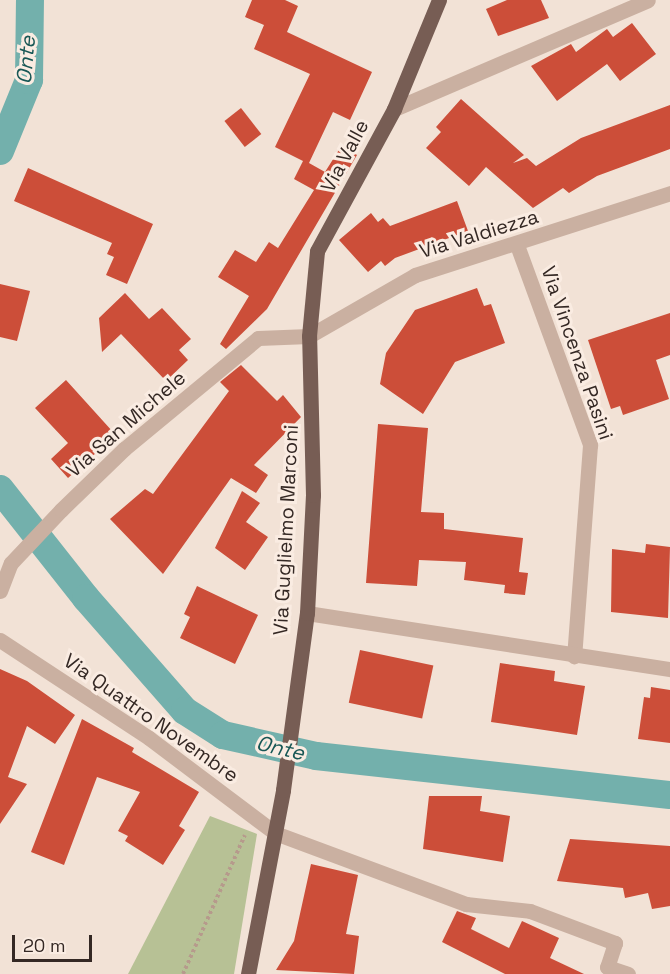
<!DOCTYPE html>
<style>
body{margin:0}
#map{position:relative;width:670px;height:974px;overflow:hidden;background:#f2e2d6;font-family:"Space Grotesk",sans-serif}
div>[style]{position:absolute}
.green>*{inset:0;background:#b7c195}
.canal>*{height:28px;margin:-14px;padding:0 14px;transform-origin:14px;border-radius:14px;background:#73b0ac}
.building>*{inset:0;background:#cc4e39;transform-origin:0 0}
.path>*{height:4px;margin-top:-2px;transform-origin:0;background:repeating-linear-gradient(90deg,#b69a8c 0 3px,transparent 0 6px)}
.minor>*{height:15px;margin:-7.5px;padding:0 7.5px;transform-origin:7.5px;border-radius:7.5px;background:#cab0a1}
.major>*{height:15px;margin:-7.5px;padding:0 7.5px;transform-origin:7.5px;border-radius:7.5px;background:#775d54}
span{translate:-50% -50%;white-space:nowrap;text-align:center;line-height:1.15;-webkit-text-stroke:6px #faece2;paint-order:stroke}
.street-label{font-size:20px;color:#342824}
.water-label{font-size:21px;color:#185755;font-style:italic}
.scale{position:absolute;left:12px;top:935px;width:80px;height:27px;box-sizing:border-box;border:3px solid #342824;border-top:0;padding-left:8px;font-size:18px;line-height:21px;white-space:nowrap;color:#342824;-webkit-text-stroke:4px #faece2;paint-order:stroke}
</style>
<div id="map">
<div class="green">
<div style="clip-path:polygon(210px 816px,257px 834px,234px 974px,128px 974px)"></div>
</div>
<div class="canal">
<div style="left:0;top:151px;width:77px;rotate:-67.8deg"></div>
<div style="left:29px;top:80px;width:80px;rotate:-89.3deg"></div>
<div style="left:0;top:489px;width:139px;rotate:51.7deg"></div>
<div style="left:86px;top:598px;width:150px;rotate:48.8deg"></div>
<div style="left:185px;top:711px;width:45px;rotate:32.3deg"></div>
<div style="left:223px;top:735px;width:95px;rotate:12.7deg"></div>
<div style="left:316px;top:756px;width:356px;rotate:6.3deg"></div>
</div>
<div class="building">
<div style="clip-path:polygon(252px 0,285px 0,298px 6px,287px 32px,372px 72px,350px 120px,333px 112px,309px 163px,325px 172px,342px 145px,357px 155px,267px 309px,226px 349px,220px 344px,249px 296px,218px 277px,235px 250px,256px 262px,269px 242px,278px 248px,314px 190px,294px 179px,303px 161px,275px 147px,310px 74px,254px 49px,264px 25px,245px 17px)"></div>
<div style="clip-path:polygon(507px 0,541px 0,549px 18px,498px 36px,486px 9px)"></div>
<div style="clip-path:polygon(632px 23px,656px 54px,620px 81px,607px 64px,557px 101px,531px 66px,571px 44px,576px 52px,607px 29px,613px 37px)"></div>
<div style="clip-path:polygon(461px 99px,524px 155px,513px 163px,527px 158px,536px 166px,581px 138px,670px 105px,670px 149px,597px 176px,569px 193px,563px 188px,533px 208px,486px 167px,469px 186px,426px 148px,441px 132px,436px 127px)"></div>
<div style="left:241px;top:108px;width:33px;height:21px;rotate:52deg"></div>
<div style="clip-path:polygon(28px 168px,153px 224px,127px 284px,106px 275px,114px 257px,107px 254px,112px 243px,14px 201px)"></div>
<div style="clip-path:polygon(457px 201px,468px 231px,395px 258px,385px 266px,381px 261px,368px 272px,339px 240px,371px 213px,378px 222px,383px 218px,390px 226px)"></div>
<div style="clip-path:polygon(0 284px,30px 291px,17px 341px,0 337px)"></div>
<div style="clip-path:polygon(477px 288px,484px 306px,491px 304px,505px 343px,455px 362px,423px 414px,380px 384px,386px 353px,415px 310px)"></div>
<div style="clip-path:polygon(125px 293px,149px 319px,162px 308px,191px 339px,179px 350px,188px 360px,166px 381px,121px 334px,102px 352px,99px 318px)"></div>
<div style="clip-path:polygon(670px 313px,670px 355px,656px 360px,669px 399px,623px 415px,620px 406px,611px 409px,588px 340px)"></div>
<div style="clip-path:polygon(241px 365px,277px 401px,283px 395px,301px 417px,254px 465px,268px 475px,256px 493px,231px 478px,163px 574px,110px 519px,145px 489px,153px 494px,229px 391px,220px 382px)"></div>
<div style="clip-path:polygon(66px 380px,113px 432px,98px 445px,101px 449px,68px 478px,51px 459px,68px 443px,35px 408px)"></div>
<div style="clip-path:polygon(378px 424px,428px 428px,421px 512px,444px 513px,444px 529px,523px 538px,519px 572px,528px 573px,525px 595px,504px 593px,505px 585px,464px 580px,466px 562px,419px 560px,417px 586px,366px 583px)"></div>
<div style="clip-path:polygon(242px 491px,260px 503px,246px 522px,268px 537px,245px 570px,215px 548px)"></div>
<div style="clip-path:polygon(646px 544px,670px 547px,668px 618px,611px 612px,612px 549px,645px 553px)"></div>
<div style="clip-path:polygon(197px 586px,258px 615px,235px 664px,180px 638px,190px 617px,184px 614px)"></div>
<div style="left:360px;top:650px;width:75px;height:54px;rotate:12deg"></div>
<div style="clip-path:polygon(500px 663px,555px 671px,554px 681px,585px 686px,577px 735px,491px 722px)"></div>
<div style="clip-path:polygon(0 669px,27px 681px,75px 715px,55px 744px,27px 726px,8px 777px,27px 784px,0 824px)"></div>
<div style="clip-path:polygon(651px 687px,670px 690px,670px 743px,638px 739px,644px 697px,650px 698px)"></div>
<div style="clip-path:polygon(82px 719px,134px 748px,132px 752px,199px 792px,179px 826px,185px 830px,163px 865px,125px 841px,128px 836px,118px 831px,140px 792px,97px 777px,64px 865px,31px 852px)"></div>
<div style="clip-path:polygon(429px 796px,482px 796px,480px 811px,510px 816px,503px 862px,423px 849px)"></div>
<div style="clip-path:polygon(570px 839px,670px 846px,670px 906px,652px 909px,648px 893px,625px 898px,623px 888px,557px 881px)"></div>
<div style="clip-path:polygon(311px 864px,358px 875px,346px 934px,359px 936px,354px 974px,276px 970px,294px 941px)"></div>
<div style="clip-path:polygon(457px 911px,476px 918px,471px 929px,509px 948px,522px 921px,559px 938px,550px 958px,584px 974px,505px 974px,442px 942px)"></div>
</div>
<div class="path">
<div style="left:183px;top:974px;width:152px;rotate:-66deg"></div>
</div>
<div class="minor">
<div style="left:394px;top:109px;width:276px;rotate:-23.2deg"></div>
<div style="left:517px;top:245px;width:213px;rotate:69.9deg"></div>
<div style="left:590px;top:445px;width:212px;rotate:94.3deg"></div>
<div style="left:0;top:591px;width:30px;rotate:-69deg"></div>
<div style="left:11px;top:563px;width:73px;rotate:-46.7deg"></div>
<div style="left:61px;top:510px;width:88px;rotate:-44.1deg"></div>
<div style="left:124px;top:449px;width:174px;rotate:-39.6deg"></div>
<div style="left:258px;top:338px;width:51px;rotate:-2.2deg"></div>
<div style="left:309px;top:336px;width:122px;rotate:-29.9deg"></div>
<div style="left:415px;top:275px;width:268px;rotate:-17.8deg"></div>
<div style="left:307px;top:613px;width:367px;rotate:8.8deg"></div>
<div style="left:0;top:640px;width:178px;rotate:33.3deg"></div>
<div style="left:149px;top:738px;width:158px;rotate:37deg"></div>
<div style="left:275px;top:833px;width:204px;rotate:20.4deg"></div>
<div style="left:466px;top:904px;width:64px;rotate:6.2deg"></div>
<div style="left:530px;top:911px;width:91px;rotate:20.6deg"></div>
<div style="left:615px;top:943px;width:25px;rotate:108deg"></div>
<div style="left:607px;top:967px;width:22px;rotate:18deg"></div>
</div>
<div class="major">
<div style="left:248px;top:974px;width:187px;rotate:-79.2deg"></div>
<div style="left:283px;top:790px;width:179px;rotate:-82.3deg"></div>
<div style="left:307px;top:613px;width:118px;rotate:-87.1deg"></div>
<div style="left:313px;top:495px;width:159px;rotate:-91.4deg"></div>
<div style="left:309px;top:336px;width:85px;rotate:-84.6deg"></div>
<div style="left:317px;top:251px;width:162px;rotate:-61.5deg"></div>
<div style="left:394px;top:109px;width:118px;rotate:-67.6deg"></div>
</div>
<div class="street-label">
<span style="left:345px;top:156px;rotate:-62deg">Via Valle</span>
<span style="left:479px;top:234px;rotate:-17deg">Via Valdiezza</span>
<span style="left:577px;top:353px;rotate:71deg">Via Vincenza Pasini</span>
<span style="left:126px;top:424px;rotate:-41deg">Via San Michele</span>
<span style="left:286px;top:530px;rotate:-87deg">Via Guglielmo Marconi</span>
<span style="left:151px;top:718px;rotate:35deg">Via Quattro Novembre</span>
</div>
<div class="water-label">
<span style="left:26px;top:60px;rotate:-85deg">Onte</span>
<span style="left:280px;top:748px;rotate:13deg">Onte</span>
</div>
<div class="scale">20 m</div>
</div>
